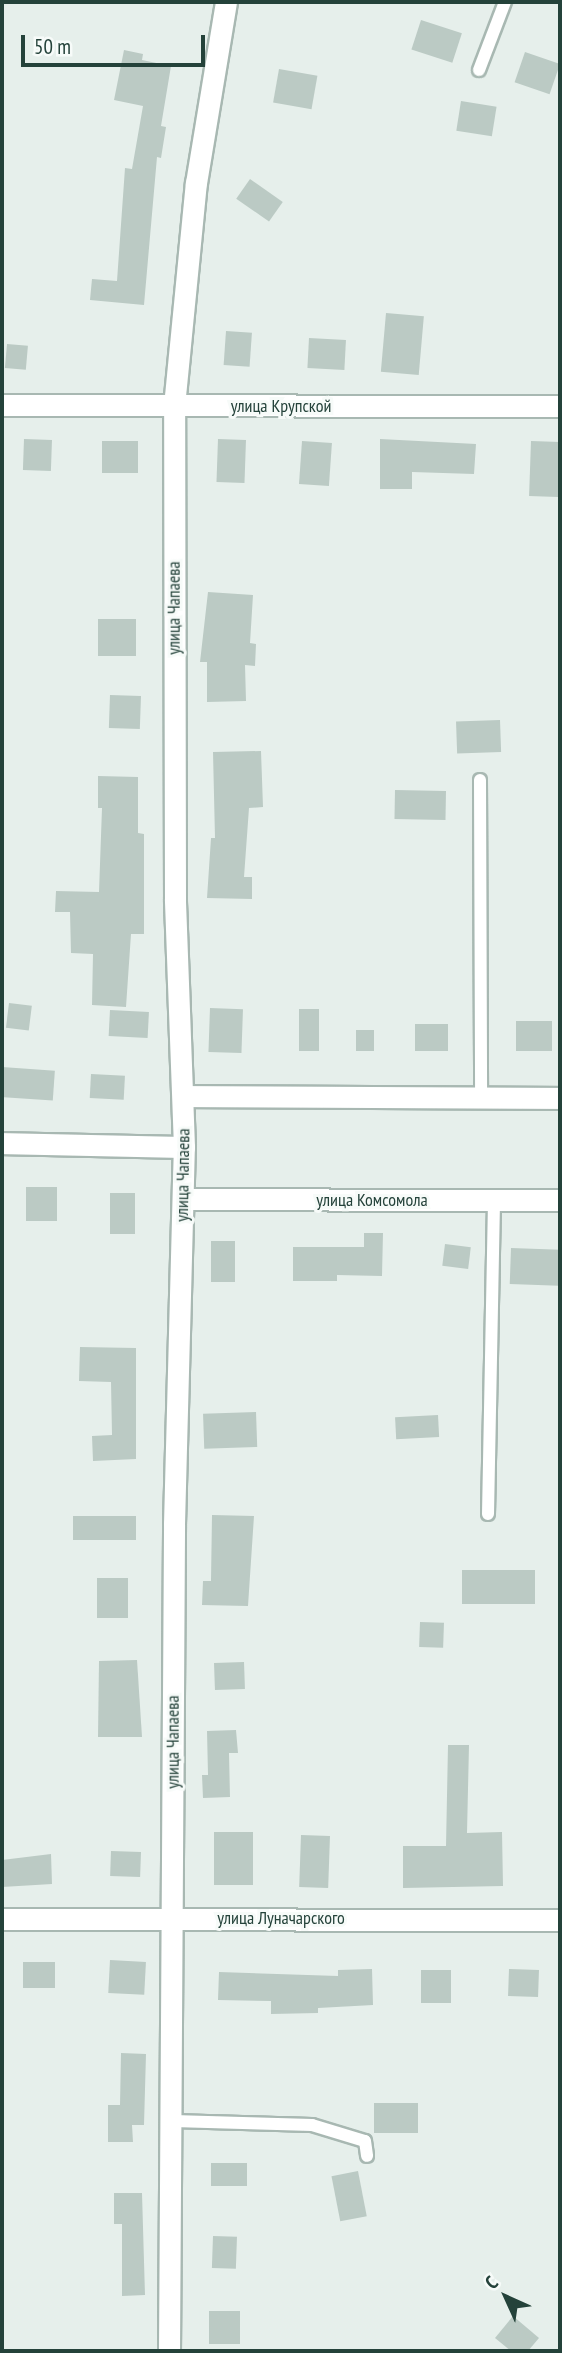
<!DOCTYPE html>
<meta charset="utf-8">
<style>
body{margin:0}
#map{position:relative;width:562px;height:2353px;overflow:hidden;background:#e6efeb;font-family:"PT Sans Narrow",sans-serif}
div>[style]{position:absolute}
.building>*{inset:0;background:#bbcac4;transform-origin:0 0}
.roads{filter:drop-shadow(2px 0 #a8b8b2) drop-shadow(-2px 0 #a8b8b2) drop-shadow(0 2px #a8b8b2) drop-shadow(0 -2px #a8b8b2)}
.lane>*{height:12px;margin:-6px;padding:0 6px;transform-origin:6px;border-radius:6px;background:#fff}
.street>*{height:21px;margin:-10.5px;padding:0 10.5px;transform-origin:10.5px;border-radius:10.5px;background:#fff}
.secondary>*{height:21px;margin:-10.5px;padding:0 10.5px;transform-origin:10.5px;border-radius:10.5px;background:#fff}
span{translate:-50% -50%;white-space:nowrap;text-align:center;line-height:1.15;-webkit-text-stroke:6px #f7fbf9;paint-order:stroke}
.street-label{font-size:18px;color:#24423a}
.frame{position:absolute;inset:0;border:4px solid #24423a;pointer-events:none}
.north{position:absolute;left:471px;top:2262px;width:70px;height:70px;-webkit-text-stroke:5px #f7fbf9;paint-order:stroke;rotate:315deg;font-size:19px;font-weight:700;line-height:28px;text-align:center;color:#24423a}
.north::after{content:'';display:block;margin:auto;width:24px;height:32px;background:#24423a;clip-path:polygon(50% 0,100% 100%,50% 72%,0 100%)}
.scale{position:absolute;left:21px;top:35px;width:184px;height:32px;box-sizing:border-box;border:4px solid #24423a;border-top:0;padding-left:9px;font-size:21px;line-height:24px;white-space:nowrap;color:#24423a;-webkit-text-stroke:5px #f7fbf9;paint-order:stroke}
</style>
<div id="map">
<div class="building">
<div style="left:421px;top:20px;width:43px;height:31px;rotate:18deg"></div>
<div style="clip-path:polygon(124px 50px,143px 54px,142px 60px,171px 66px,161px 126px,166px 127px,161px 158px,157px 157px,144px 305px,90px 300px,92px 279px,117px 281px,125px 168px,132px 169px,143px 106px,114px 100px)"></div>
<div style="left:525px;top:52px;width:37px;height:32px;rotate:19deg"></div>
<div style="left:279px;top:69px;width:39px;height:34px;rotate:10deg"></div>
<div style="left:461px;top:101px;width:36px;height:30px;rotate:9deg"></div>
<div style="left:250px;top:179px;width:40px;height:24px;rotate:35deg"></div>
<div style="left:386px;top:313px;width:38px;height:59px;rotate:5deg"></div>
<div style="left:226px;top:331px;width:26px;height:34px;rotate:4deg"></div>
<div style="left:309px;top:338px;width:37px;height:30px;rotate:3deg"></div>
<div style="left:7px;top:344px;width:21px;height:24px;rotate:5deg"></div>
<div style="left:24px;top:439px;width:28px;height:31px;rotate:2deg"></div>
<div style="left:218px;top:439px;width:28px;height:43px;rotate:2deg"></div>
<div style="clip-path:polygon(380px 439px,476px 444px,474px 474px,412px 472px,412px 489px,380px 489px)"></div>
<div style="left:102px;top:441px;width:36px;height:32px"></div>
<div style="left:302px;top:441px;width:30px;height:43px;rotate:4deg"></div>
<div style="left:531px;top:441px;width:29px;height:55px;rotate:2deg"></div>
<div style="clip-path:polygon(208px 592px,253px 595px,250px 643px,256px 644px,255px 666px,245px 665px,246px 701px,207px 702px,207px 662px,200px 662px)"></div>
<div style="left:98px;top:619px;width:38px;height:37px"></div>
<div style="left:110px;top:695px;width:31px;height:33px;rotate:2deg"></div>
<div style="left:500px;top:720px;width:32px;height:44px;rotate:88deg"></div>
<div style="clip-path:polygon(261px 751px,263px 807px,249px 808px,244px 877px,252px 877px,252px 899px,207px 898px,211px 838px,215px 838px,213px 752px)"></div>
<div style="clip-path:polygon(98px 776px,138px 777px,138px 833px,144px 834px,144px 934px,131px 934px,126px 1007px,92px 1005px,93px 954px,71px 953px,70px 912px,55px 912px,56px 891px,99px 892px,102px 808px,98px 808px)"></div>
<div style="left:395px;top:790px;width:51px;height:29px;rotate:1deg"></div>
<div style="left:9px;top:1003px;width:23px;height:25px;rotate:7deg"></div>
<div style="left:210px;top:1008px;width:33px;height:44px;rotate:2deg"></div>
<div style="left:299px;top:1009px;width:20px;height:42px"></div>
<div style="left:110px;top:1010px;width:39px;height:26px;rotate:3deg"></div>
<div style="left:516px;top:1021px;width:36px;height:30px"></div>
<div style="left:448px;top:1024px;width:27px;height:33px;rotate:90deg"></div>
<div style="left:356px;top:1030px;width:18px;height:21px"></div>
<div style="left:2px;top:1067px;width:53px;height:30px;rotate:4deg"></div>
<div style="left:91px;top:1074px;width:34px;height:24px;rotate:3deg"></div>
<div style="left:26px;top:1187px;width:31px;height:34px"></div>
<div style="left:110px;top:1193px;width:25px;height:41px"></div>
<div style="clip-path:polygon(364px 1233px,383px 1233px,382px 1276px,337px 1275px,337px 1281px,293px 1281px,293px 1247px,364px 1247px)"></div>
<div style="left:211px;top:1241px;width:24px;height:41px"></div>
<div style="left:445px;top:1244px;width:26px;height:22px;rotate:7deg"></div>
<div style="left:511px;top:1248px;width:49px;height:36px;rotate:2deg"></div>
<div style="clip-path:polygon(80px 1347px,136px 1348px,136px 1459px,93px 1461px,92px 1436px,112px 1435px,111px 1382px,79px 1381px)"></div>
<div style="left:256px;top:1412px;width:35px;height:53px;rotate:88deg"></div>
<div style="left:438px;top:1415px;width:22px;height:43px;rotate:87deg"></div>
<div style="clip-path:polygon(212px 1515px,254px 1516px,248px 1606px,202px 1605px,203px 1581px,211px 1581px)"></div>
<div style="left:136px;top:1516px;width:24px;height:63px;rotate:90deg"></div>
<div style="left:462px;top:1570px;width:73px;height:34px"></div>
<div style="left:97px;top:1578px;width:31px;height:40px"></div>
<div style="left:420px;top:1622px;width:24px;height:25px;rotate:2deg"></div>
<div style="clip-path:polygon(137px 1660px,142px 1737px,98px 1737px,99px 1661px)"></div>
<div style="left:244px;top:1662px;width:27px;height:30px;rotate:88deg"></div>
<div style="clip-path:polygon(236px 1730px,238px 1753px,229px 1753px,230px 1797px,203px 1798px,202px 1775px,208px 1775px,207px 1731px)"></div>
<div style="clip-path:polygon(448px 1745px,469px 1745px,467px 1833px,502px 1832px,503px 1886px,403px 1888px,403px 1846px,446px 1846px)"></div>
<div style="left:214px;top:1832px;width:39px;height:53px"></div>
<div style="left:301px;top:1835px;width:29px;height:52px;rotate:2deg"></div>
<div style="left:111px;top:1851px;width:30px;height:25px;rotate:2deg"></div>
<div style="clip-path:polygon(51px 1854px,52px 1884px,2px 1887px,2px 1860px)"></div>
<div style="left:110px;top:1960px;width:36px;height:33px;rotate:3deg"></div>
<div style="left:55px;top:1962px;width:26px;height:32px;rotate:90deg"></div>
<div style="clip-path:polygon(372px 1969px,373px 2005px,318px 2008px,318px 2013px,271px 2014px,271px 2001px,218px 2000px,219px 1972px,338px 1976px,338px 1970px)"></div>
<div style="left:509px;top:1969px;width:30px;height:27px;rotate:2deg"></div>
<div style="left:421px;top:1970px;width:30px;height:33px"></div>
<div style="clip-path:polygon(121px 2053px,146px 2054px,144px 2125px,132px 2125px,133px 2142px,108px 2142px,108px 2105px,120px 2105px)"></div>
<div style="left:374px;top:2103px;width:44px;height:30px"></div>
<div style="left:211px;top:2163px;width:36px;height:23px"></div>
<div style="left:358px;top:2171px;width:46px;height:27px;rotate:79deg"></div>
<div style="clip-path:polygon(114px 2193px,142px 2193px,145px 2295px,122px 2296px,122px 2224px,114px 2224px)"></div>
<div style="left:213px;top:2236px;width:24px;height:32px;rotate:2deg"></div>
<div style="left:209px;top:2311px;width:31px;height:33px"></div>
<div style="clip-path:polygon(513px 2316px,539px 2338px,528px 2351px,511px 2351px,495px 2338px)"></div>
</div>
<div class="roads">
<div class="lane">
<div style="left:479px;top:70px;width:73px;rotate:-69.1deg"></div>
<div style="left:480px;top:780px;width:318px;rotate:89.8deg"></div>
<div style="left:488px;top:1514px;width:314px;rotate:-88.9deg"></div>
<div style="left:173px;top:2121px;width:139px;rotate:1.6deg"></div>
<div style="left:312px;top:2125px;width:55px;rotate:16.8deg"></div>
<div style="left:365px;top:2141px;width:15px;rotate:82deg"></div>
</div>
<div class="street">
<div style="left:183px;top:1096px;width:377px;rotate:0.3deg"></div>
<div style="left:2px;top:1143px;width:182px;rotate:1.3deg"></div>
<div style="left:183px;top:1199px;width:377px;rotate:0.2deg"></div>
<div style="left:2px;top:1919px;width:558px;rotate:0.1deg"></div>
<div style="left:169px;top:2351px;width:827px;rotate:-89.65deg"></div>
<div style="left:174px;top:1524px;width:377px;rotate:-88.5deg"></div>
<div style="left:184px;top:1147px;width:248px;rotate:-92.1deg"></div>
<div style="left:175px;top:899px;width:493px;rotate:-90.1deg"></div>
<div style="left:174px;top:406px;width:224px;rotate:-84.4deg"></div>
<div style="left:196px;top:183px;width:183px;rotate:-80.6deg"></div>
</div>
<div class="secondary">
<div style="left:2px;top:405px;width:558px;rotate:0.1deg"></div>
</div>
</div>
<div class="street-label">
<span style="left:281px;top:406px">улица Крупской</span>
<span style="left:174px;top:608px;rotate:-90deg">улица Чапаева</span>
<span style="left:183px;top:1175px;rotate:-89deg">улица Чапаева</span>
<span style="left:372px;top:1200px">улица Комсомола</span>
<span style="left:173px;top:1742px;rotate:-90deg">улица Чапаева</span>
<span style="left:281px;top:1918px">улица Луначарского</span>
</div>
<div class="frame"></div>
<div class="north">С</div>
<div class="scale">50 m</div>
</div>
